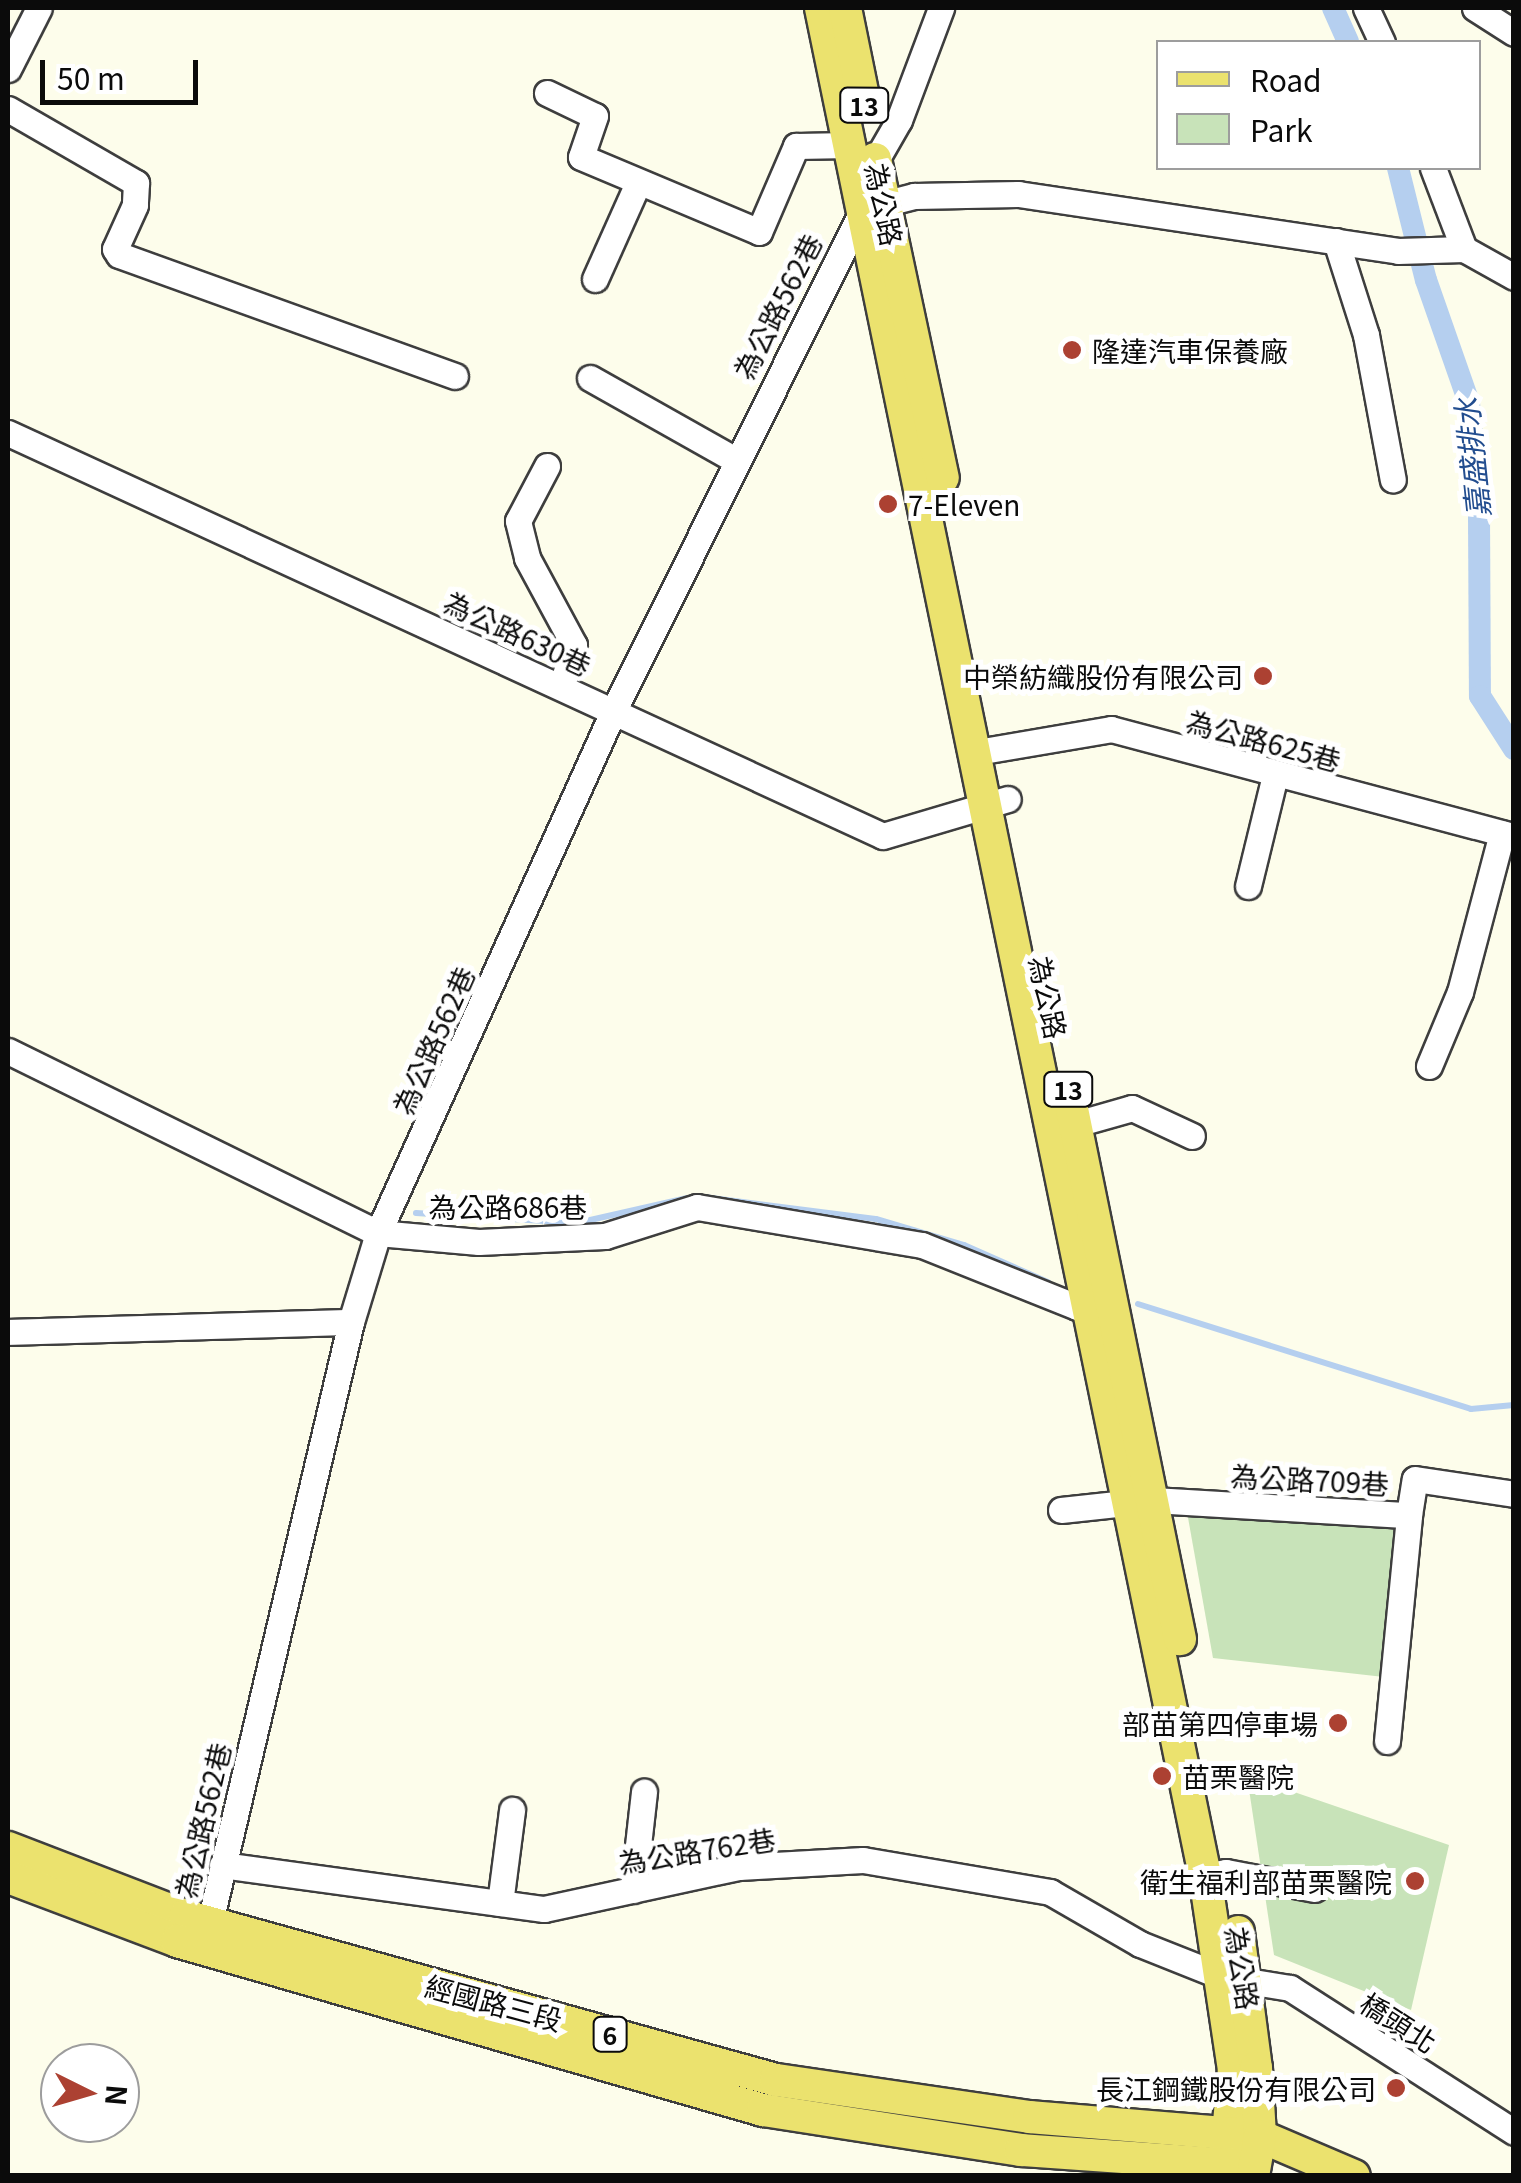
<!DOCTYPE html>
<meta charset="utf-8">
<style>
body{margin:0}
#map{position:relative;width:1521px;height:2183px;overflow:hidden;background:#fdfdeb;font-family:Georgia,"Noto Sans TC",serif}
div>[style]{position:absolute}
.green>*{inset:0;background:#c8e3b9}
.stream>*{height:6px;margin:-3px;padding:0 3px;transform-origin:3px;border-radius:3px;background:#b5cfef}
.canal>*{height:22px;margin:-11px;padding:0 11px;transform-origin:11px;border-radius:11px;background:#b5cfef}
.roads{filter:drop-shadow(2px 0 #3e3e3e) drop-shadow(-2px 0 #3e3e3e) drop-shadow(0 2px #3e3e3e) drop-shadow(0 -2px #3e3e3e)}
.minor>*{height:25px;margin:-12.5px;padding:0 12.5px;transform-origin:12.5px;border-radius:12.5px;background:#fff}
.major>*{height:32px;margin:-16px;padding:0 16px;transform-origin:16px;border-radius:16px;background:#ebe26e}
.dots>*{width:28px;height:28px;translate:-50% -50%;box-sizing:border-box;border:5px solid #fff;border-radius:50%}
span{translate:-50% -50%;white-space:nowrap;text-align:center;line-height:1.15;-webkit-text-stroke:10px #fff;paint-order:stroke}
.shield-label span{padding:2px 8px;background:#fff;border:2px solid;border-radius:8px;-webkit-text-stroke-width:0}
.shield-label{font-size:25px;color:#0b0b0b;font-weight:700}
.street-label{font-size:28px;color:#0b0b0b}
.poi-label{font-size:28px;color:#0b0b0b}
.left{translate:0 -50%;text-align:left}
.right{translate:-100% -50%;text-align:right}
.water-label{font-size:30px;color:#224d8f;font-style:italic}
.frame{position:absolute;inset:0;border:10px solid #0b0b0b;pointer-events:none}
.legend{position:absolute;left:1156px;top:40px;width:325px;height:130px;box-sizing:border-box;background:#fff;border:2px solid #9d9d9d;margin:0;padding:12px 18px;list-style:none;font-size:30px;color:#0b0b0b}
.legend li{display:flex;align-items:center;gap:20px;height:50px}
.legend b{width:50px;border:2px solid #9d9d9d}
.north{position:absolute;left:40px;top:2043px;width:100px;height:100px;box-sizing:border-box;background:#fff;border:2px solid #9d9d9d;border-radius:50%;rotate:95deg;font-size:28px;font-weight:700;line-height:40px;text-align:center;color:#0b0b0b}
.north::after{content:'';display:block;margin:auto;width:35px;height:45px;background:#ac4132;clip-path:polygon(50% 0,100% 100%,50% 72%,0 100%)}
.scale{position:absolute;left:40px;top:60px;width:158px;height:45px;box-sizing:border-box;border:5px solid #0b0b0b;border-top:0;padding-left:12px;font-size:30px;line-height:35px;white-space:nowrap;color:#0b0b0b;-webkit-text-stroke:8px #fff;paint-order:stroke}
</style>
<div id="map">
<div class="green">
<div style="clip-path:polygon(1187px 1512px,1398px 1527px,1384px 1677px,1213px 1658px)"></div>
<div style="clip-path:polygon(1247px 1776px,1449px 1845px,1411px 2010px,1274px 1955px)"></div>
</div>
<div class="stream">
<div style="left:704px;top:1197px;width:173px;rotate:7.3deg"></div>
<div style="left:876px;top:1219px;width:92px;rotate:16.5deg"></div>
<div style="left:964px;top:1245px;width:92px;rotate:23.8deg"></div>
<div style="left:416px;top:1213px;width:161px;rotate:3.6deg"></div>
<div style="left:577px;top:1223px;width:113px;rotate:-12.8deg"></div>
<div style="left:1138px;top:1304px;width:349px;rotate:17.5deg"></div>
<div style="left:1471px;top:1409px;width:43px;rotate:-5.3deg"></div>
</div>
<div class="canal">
<div style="left:1333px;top:8px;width:37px;rotate:66deg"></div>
<div style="left:1398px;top:168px;width:115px;rotate:76deg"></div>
<div style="left:1426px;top:280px;width:130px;rotate:70.7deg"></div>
<div style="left:1469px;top:403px;width:113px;rotate:84.9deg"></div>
<div style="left:1479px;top:516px;width:180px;rotate:89.7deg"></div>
<div style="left:1480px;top:696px;width:63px;rotate:57.3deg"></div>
</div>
<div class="roads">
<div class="minor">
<div style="left:1366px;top:8px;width:38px;rotate:65deg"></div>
<div style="left:1475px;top:8px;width:46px;rotate:32.7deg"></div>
<div style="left:8px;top:69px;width:68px;rotate:-63.1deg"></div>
<div style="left:547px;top:93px;width:53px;rotate:25.6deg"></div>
<div style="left:595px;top:116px;width:43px;rotate:108.9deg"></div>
<div style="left:581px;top:157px;width:193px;rotate:22.8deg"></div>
<div style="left:759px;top:232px;width:94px;rotate:-66.7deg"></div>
<div style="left:796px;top:146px;width:54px;rotate:-1.1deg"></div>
<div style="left:8px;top:109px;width:148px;rotate:30deg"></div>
<div style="left:136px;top:183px;width:22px;rotate:93deg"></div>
<div style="left:135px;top:205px;width:48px;rotate:114.4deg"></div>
<div style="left:115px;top:249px;width:7px;rotate:56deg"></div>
<div style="left:119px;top:255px;width:357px;rotate:19.8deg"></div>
<div style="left:1433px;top:168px;width:87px;rotate:69.1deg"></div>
<div style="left:867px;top:208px;width:49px;rotate:-14.3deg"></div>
<div style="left:914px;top:196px;width:104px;rotate:-1.1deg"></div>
<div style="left:1018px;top:194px;width:384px;rotate:8.5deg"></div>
<div style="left:1398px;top:251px;width:66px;rotate:-1.7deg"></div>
<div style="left:1464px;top:249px;width:57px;rotate:29.2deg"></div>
<div style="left:1336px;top:241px;width:99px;rotate:72.3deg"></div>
<div style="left:1366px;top:335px;width:147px;rotate:79.5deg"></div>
<div style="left:595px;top:279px;width:103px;rotate:-65.9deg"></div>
<div style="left:590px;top:378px;width:165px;rotate:29.4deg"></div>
<div style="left:8px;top:433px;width:963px;rotate:24.73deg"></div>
<div style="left:883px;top:836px;width:130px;rotate:-16.5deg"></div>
<div style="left:547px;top:466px;width:62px;rotate:117.8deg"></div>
<div style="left:518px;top:521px;width:38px;rotate:76deg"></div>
<div style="left:527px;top:558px;width:99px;rotate:61.6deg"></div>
<div style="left:574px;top:645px;width:42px;rotate:106.7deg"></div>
<div style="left:977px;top:752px;width:136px;rotate:-9.7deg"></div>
<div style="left:1111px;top:729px;width:417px;rotate:14.9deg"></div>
<div style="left:1248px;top:886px;width:114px;rotate:-76.3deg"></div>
<div style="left:8px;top:1051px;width:412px;rotate:26.2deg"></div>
<div style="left:378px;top:1233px;width:101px;rotate:5.1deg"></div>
<div style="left:479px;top:1242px;width:126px;rotate:-2.7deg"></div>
<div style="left:605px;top:1236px;width:96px;rotate:-17.5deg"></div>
<div style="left:697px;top:1207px;width:228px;rotate:9.6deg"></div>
<div style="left:922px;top:1245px;width:167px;rotate:21.8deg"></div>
<div style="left:1077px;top:1307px;width:28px;rotate:6deg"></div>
<div style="left:1429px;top:1066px;width:80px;rotate:-67.3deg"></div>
<div style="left:1460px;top:992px;width:164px;rotate:-75.2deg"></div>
<div style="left:1076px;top:1124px;width:58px;rotate:-15.9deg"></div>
<div style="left:1132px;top:1108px;width:66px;rotate:25deg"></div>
<div style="left:8px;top:1332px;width:343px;rotate:-1.7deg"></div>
<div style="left:1061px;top:1510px;width:93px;rotate:-6.2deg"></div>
<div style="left:1153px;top:1500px;width:256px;rotate:3.4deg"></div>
<div style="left:1409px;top:1515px;width:36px;rotate:-81deg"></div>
<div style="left:1415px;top:1479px;width:100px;rotate:8.6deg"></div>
<div style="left:1387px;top:1741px;width:227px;rotate:-84.4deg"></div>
<div style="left:222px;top:1865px;width:325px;rotate:7.8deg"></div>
<div style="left:544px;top:1909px;width:199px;rotate:-12.2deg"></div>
<div style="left:739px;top:1867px;width:124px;rotate:-3.2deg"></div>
<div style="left:863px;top:1860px;width:190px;rotate:9.7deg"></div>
<div style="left:1050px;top:1892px;width:104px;rotate:30deg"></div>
<div style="left:1140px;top:1944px;width:89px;rotate:21.7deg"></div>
<div style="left:1223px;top:1977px;width:68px;rotate:9.3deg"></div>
<div style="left:1290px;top:1988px;width:266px;rotate:32.7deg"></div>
<div style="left:1205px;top:1876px;width:21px;rotate:-11deg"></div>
<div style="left:1226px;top:1872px;width:90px;rotate:10.9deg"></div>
<div style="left:633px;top:1890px;width:99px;rotate:-83.6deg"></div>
<div style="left:500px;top:1903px;width:94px;rotate:-82.6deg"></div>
<div style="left:206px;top:1939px;width:634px;rotate:-76.78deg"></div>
<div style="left:351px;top:1322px;width:93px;rotate:-73.1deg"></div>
<div style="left:378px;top:1233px;width:572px;rotate:-65.72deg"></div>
<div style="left:613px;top:712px;width:562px;rotate:-63.57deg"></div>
<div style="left:863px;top:209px;width:51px;rotate:-75.1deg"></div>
<div style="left:876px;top:160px;width:46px;rotate:-60.1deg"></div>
<div style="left:899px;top:120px;width:120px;rotate:-69.4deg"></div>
</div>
<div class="major">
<div style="left:821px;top:8px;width:1907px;rotate:78.38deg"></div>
<div style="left:1205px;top:1876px;width:195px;rotate:81.5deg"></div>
<div style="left:1234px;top:2069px;width:107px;rotate:95.3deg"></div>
<div style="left:845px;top:8px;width:95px;rotate:78.5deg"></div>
<div style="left:875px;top:159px;width:326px;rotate:78deg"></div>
<div style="left:1072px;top:1109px;width:541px;rotate:78.48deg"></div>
<div style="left:8px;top:1848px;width:190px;rotate:21deg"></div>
<div style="left:185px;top:1916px;width:613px;rotate:15.51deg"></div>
<div style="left:776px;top:2080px;width:256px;rotate:8.3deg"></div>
<div style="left:1029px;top:2117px;width:232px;rotate:4.7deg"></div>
<div style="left:1260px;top:2136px;width:102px;rotate:23.1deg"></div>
<div style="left:8px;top:1877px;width:181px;rotate:20.7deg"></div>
<div style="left:177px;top:1941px;width:610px;rotate:16.09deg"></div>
<div style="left:763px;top:2110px;width:261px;rotate:8.8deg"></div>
<div style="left:1021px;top:2150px;width:229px;rotate:4deg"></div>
<div style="left:1238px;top:1932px;width:137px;rotate:82.5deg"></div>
<div style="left:1256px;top:2068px;width:68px;rotate:86.6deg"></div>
<div style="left:1260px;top:2136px;width:41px;rotate:99.9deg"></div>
</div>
</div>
<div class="dots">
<div style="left:1072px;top:350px;background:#ac4132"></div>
<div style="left:888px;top:504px;background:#ac4132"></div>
<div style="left:1263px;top:676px;background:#ac4132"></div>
<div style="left:1338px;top:1723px;background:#ac4132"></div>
<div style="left:1162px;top:1776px;background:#ac4132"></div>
<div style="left:1415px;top:1881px;background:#ac4132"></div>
<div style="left:1396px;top:2088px;background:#ac4132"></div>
</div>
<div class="shield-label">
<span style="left:864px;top:105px">13</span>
<span style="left:1068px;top:1089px">13</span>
<span style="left:610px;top:2034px">6</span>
</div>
<div class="street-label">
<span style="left:885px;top:204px;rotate:78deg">為公路</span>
<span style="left:777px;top:306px;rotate:-63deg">為公路562巷</span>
<span style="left:518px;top:633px;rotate:25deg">為公路630巷</span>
<span style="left:1264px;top:740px;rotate:15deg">為公路625巷</span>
<span style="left:1049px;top:997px;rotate:78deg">為公路</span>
<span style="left:433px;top:1040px;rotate:-66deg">為公路562巷</span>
<span style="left:508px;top:1206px">為公路686巷</span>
<span style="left:1310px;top:1479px;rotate:3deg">為公路709巷</span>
<span style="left:202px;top:1820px;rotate:-77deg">為公路562巷</span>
<span style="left:697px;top:1850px;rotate:-9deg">為公路762巷</span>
<span style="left:1243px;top:1968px;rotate:81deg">為公路</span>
<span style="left:494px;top:2002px;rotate:15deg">經國路三段</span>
<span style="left:1399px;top:2022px;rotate:33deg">橋頭北</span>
</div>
<div class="poi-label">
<span class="left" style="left:1092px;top:350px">隆達汽車保養廠</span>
<span class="left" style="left:908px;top:504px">7-Eleven</span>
<span class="right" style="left:1243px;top:676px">中榮紡織股份有限公司</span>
<span class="right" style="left:1318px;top:1723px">部苗第四停車場</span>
<span class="left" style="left:1182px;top:1776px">苗栗醫院</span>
<span class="right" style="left:1392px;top:1881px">衛生福利部苗栗醫院</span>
<span class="right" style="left:1376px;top:2088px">長江鋼鐵股份有限公司</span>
</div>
<div class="water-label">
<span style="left:1471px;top:458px;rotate:-96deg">嘉盛排水</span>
</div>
<div class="frame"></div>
<ul class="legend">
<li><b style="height:12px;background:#ebe26e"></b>Road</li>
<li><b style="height:28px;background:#c8e3b9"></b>Park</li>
</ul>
<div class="north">N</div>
<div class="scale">50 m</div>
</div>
